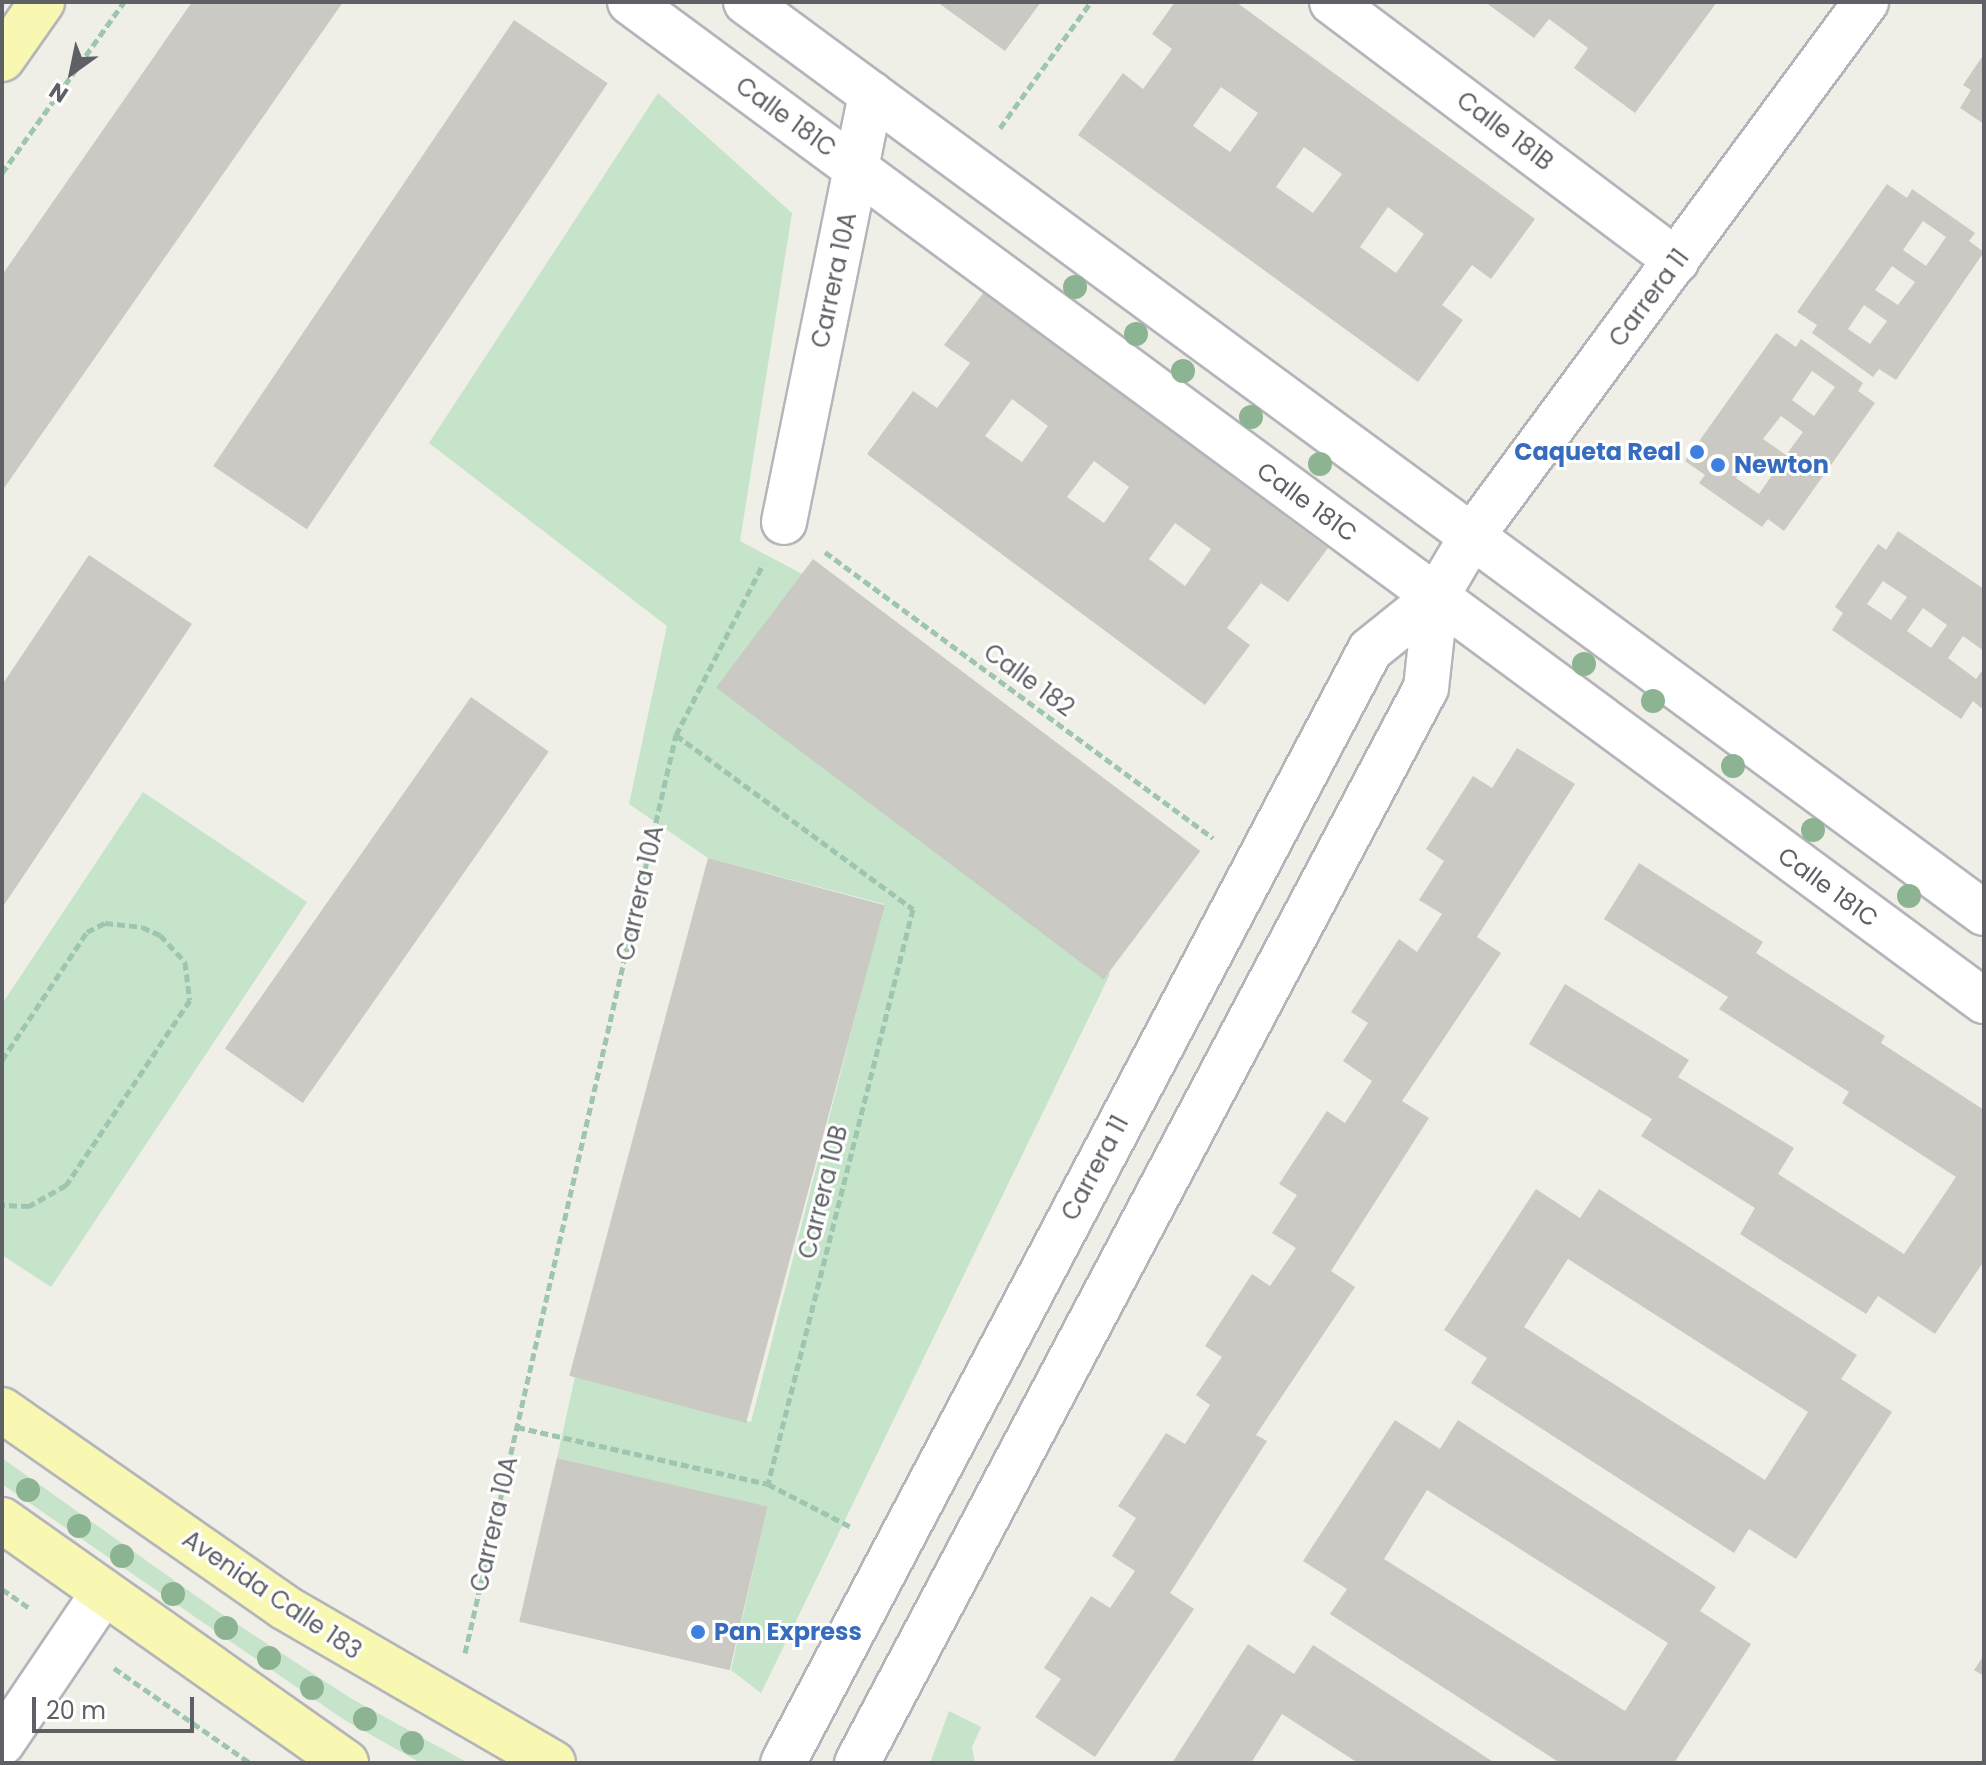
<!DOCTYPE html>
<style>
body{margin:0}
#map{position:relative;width:1986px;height:1765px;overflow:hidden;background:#efeee7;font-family:Poppins,sans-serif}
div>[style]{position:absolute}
.green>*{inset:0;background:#c5e4ca}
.building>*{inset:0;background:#cbc9c3;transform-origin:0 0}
.path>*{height:5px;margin-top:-2.5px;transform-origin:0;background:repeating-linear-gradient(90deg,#9ec5b0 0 8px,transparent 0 12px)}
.roads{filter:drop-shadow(2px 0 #b4b5ba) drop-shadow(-2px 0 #b4b5ba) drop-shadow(0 2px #b4b5ba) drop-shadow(0 -2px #b4b5ba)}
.street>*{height:44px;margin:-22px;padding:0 22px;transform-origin:22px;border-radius:22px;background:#fff}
.primary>*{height:44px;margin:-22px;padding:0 22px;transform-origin:22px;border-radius:22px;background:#f9f8b2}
.trees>*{width:24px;height:24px;margin:-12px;border-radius:50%;background:#8db492}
.dots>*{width:22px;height:22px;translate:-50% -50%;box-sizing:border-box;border:4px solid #fff;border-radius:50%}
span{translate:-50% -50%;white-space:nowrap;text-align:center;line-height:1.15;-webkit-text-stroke:6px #fff;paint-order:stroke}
.street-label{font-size:24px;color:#5e6066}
.shop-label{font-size:24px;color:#366cbe;font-weight:700}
.right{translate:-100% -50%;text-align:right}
.left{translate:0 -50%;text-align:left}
.frame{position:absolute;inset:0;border:4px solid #5e6066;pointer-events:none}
.north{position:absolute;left:32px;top:32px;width:80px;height:80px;-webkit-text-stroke:6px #fff;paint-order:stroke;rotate:213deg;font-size:22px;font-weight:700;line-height:32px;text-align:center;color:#5e6066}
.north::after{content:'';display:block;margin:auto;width:28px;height:36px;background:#5e6066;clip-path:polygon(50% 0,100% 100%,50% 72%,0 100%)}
.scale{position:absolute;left:32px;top:1697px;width:162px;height:36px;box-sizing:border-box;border:4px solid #5e6066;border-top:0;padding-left:10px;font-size:24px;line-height:28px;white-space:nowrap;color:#5e6066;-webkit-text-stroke:6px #fff;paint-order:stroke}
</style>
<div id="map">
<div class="green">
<div style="clip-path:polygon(658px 93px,792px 213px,740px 541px,808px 577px,769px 714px,1110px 974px,761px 1693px,731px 1670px,767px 1507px,557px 1458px,575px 1377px,751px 1422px,884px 904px,708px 858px,629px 804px,667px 626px,429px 443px)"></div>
<div style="clip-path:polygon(143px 792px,307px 902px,51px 1287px,2px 1255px,2px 1004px)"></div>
<div style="clip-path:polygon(2px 1458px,220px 1613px,352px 1699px,468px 1763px,421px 1763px,343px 1719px,2px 1484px)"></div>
<div style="clip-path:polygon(949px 1711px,981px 1727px,972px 1747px,975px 1763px,930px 1763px)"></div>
</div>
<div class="building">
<div style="clip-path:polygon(192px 2px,343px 2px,2px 491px,2px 275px)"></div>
<div style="clip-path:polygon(937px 2px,1041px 2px,1005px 51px)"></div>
<div style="clip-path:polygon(evenodd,1175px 2px,1236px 2px,1535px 219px,1491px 279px,1472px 265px,1442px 305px,1463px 320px,1418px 382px,1078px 135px,1123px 73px,1143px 89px,1172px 49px,1152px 34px,1175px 2px,1221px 87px,1258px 113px,1230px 152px,1193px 126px,1221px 87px,1175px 2px,1304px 147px,1342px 174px,1313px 213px,1276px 187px,1304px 147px,1175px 2px,1388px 207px,1424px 234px,1396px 273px,1360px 247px,1388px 207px)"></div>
<div style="clip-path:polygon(1485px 2px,1717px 2px,1635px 113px,1574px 68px,1588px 48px,1549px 19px,1534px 38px)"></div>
<div style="left:514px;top:20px;width:113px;height:538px;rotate:34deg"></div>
<div style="clip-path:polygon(1984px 54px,1984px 124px,1960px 108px,1971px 90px,1963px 85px)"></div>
<div style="clip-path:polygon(evenodd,1887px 184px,1907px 198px,1912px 189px,1975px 233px,1969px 241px,1984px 252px,1896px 380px,1879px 369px,1873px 377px,1812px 333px,1817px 325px,1797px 312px,1887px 184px,1923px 221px,1946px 237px,1926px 266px,1903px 250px,1923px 221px,1887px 184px,1892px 266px,1915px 282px,1898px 305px,1875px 290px,1892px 266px,1887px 184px,1864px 305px,1887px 321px,1870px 344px,1848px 329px,1864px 305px)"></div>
<div style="clip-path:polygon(evenodd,984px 292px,1328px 548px,1288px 602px,1261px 583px,1227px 628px,1250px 645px,1205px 705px,867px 454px,913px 391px,937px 408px,970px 363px,944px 345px,984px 292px,1012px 399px,1048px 426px,1022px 462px,985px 436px,1012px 399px,984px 292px,1094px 461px,1129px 487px,1104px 523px,1067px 497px,1094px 461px,984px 292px,1175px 523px,1211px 549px,1185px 586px,1149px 559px,1175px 523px)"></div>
<div style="clip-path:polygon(evenodd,1776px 333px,1796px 347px,1801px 339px,1863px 383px,1858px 391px,1875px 403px,1784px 531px,1768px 519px,1762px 527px,1699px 483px,1705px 475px,1685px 461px,1776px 333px,1812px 371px,1835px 387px,1814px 416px,1792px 400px,1812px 371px,1776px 333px,1781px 416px,1803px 432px,1786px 455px,1763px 439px,1781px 416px,1776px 333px,1753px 455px,1775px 471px,1759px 494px,1736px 478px,1753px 455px)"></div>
<div style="clip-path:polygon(evenodd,1898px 531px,1984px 589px,1984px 651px,1963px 636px,1948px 658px,1976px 679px,1984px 668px,1984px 704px,1981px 708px,1973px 701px,1961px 719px,1832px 630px,1843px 613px,1835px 607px,1878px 544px,1886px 550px,1898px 531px,1883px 581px,1907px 597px,1891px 620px,1867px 604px,1883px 581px,1898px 531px,1923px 608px,1947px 625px,1931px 648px,1907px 631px,1923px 608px)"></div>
<div style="clip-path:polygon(89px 555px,192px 624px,2px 908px,2px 685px)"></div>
<div style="left:813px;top:559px;width:485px;height:161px;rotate:37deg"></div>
<div style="left:471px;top:697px;width:95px;height:429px;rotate:35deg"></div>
<div style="clip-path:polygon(1517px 748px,1575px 784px,1477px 937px,1501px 953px,1402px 1101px,1429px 1118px,1331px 1271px,1355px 1287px,1256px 1435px,1267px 1441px,1170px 1593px,1194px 1609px,1095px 1757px,1035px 1717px,1061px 1679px,1044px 1668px,1091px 1596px,1110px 1608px,1135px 1571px,1112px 1556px,1136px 1518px,1118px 1506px,1166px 1433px,1185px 1444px,1210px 1405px,1196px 1395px,1222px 1357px,1205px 1346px,1252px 1274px,1270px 1286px,1296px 1248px,1272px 1233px,1297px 1195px,1279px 1184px,1327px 1111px,1345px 1123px,1372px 1081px,1343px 1061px,1368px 1023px,1351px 1012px,1399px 939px,1417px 952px,1442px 914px,1419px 900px,1444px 861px,1426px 849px,1473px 776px,1492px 788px)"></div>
<div style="left:708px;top:858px;width:183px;height:536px;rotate:15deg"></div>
<div style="clip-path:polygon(1639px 863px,1763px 942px,1756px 953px,1885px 1036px,1881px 1043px,1984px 1110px,1984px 1261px,1935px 1334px,1878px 1296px,1866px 1314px,1740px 1234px,1755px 1208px,1641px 1136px,1652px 1119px,1529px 1044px,1565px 984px,1689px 1060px,1678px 1077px,1794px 1148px,1778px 1174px,1904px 1254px,1956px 1177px,1842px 1103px,1849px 1092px,1719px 1009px,1728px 997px,1604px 919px)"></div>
<div style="clip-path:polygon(evenodd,1536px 1189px,1580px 1218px,1599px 1189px,1857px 1355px,1841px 1379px,1892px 1412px,1796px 1559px,1749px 1529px,1734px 1553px,1471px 1383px,1487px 1358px,1444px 1330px,1536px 1189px,1568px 1259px,1808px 1412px,1765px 1480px,1524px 1327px,1568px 1259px)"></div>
<div style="clip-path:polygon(evenodd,1395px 1420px,1440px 1449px,1458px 1420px,1716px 1587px,1700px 1611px,1751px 1644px,1674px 1763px,1560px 1763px,1330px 1614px,1347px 1589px,1303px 1561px,1395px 1420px,1427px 1490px,1668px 1643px,1625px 1711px,1384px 1559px,1427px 1490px)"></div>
<div style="left:557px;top:1458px;width:216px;height:168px;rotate:13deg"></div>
<div style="clip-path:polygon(1248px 1644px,1294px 1674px,1313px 1645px,1495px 1763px,1358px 1763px,1282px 1714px,1251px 1763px,1172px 1763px)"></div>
<div style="clip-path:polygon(1984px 1655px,1984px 1676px,1974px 1670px)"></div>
</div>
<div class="path">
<div style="left:1000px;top:128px;width:155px;rotate:-54.2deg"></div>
<div style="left:2px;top:173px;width:210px;rotate:-54.5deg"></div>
<div style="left:825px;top:552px;width:482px;rotate:36.4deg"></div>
<div style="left:676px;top:735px;width:294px;rotate:36.3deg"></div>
<div style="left:913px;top:909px;width:593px;rotate:104.15deg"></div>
<div style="left:2px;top:1060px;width:154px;rotate:-56.4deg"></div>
<div style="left:87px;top:932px;width:20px;rotate:-27deg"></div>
<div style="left:105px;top:923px;width:37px;rotate:6deg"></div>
<div style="left:142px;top:927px;width:20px;rotate:24deg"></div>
<div style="left:160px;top:935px;width:37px;rotate:47deg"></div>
<div style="left:185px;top:962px;width:38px;rotate:83deg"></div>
<div style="left:190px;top:1000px;width:223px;rotate:123.8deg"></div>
<div style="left:66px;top:1185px;width:43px;rotate:150.4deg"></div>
<div style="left:29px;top:1206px;width:27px;rotate:-178deg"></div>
<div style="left:517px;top:1427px;width:257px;rotate:12.8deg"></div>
<div style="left:768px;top:1484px;width:93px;rotate:27.4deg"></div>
<div style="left:2px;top:1589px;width:35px;rotate:35deg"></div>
<div style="left:465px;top:1653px;width:942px;rotate:-77.06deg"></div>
<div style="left:676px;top:735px;width:192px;rotate:-63deg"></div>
<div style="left:114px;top:1668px;width:166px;rotate:34.9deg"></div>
</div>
<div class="roads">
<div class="street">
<div style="left:630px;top:2px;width:1683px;rotate:36.42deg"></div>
<div style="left:746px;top:2px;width:1537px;rotate:36.35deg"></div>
<div style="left:1332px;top:2px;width:431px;rotate:36.9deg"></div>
<div style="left:784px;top:522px;width:437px;rotate:-78.5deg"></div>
<div style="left:2px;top:1743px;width:182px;rotate:-56deg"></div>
<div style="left:783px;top:1763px;width:1258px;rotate:-62.19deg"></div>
<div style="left:1370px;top:650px;width:85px;rotate:-38.8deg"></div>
<div style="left:1436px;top:597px;width:71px;rotate:-59.5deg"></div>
<div style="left:1472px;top:536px;width:664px;rotate:-53.58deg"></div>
<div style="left:857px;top:1763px;width:1216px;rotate:-62.11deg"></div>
<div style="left:1426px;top:688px;width:92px;rotate:-83.7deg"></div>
</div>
<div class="primary">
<div style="left:2px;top:59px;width:70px;rotate:-54.9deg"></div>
<div style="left:2px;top:1410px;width:344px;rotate:34.9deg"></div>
<div style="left:284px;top:1607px;width:311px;rotate:30.1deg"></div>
<div style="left:2px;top:1520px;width:421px;rotate:35.2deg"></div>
</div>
</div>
<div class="trees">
<div style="left:1075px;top:287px"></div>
<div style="left:1136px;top:334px"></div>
<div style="left:1183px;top:371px"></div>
<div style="left:1251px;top:417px"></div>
<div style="left:1320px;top:464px"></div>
<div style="left:1584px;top:664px"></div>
<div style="left:1653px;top:701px"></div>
<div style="left:1733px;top:766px"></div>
<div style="left:1813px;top:830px"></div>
<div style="left:1909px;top:896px"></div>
<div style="left:28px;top:1490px"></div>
<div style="left:79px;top:1526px"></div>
<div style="left:122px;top:1556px"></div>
<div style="left:173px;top:1594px"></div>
<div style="left:226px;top:1628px"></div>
<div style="left:269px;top:1658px"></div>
<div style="left:312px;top:1688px"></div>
<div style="left:365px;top:1719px"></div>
<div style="left:412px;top:1743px"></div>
</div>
<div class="dots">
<div style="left:1697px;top:452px;background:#3f7fe0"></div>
<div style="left:1718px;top:465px;background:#3f7fe0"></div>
<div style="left:698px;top:1632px;background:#3f7fe0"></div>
</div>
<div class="street-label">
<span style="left:786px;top:117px;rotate:36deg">Calle 181C</span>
<span style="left:1505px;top:131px;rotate:37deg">Calle 181B</span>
<span style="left:834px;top:280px;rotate:-78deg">Carrera 10A</span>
<span style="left:1649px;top:298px;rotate:-53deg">Carrera 11</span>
<span style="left:1307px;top:502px;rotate:36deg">Calle 181C</span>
<span style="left:1029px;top:680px;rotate:36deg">Calle 182</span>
<span style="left:1828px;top:887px;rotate:36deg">Calle 181C</span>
<span style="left:640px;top:893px;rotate:-77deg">Carrera 10A</span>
<span style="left:1095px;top:1168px;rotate:-62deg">Carrera 11</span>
<span style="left:823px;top:1192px;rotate:-76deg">Carrera 10B</span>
<span style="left:494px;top:1524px;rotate:-77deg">Carrera 10A</span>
<span style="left:272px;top:1595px;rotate:34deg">Avenida Calle 183</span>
</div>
<div class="shop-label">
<span class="right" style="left:1681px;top:452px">Caqueta Real</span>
<span class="left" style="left:1734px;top:465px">Newton</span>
<span class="left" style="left:714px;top:1632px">Pan Express</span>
</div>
<div class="frame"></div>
<div class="north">N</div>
<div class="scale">20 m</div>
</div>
